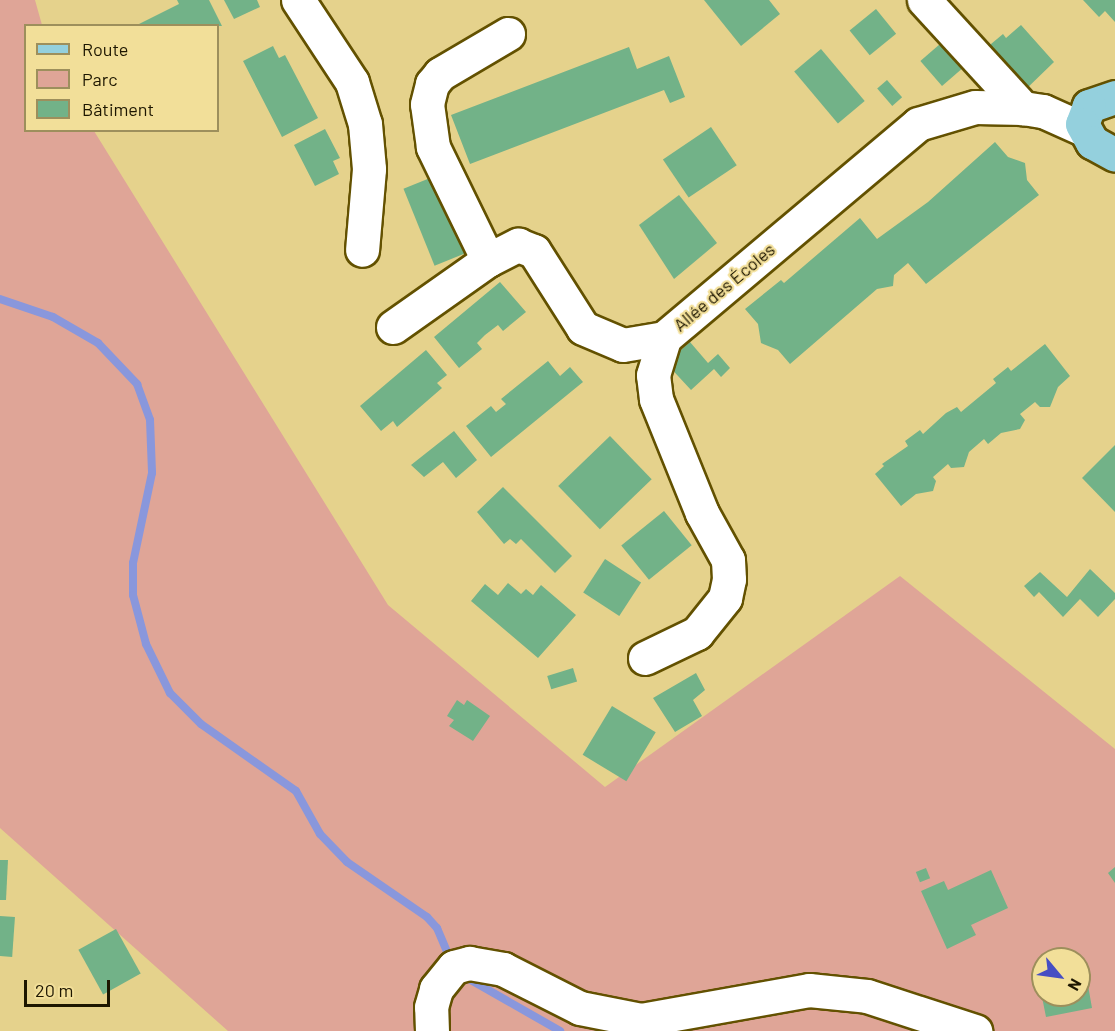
<!DOCTYPE html>
<meta charset="utf-8">
<style>
body{margin:0}
#map{position:relative;width:1115px;height:1031px;overflow:hidden;background:#e5d28c;font-family:Barlow,sans-serif}
div>[style]{position:absolute}
.green>*{inset:0;background:#dfa597}
.stream>*{height:8px;margin:-4px;padding:0 4px;transform-origin:4px;border-radius:4px;background:#8997dc}
.building>*{inset:0;background:#72b288;transform-origin:0 0}
.roads{filter:drop-shadow(2px 0 #635100) drop-shadow(-2px 0 #635100) drop-shadow(0 2px #635100) drop-shadow(0 -2px #635100)}
.minor>*{height:33px;margin:-16.5px;padding:0 16.5px;transform-origin:16.5px;border-radius:16.5px;background:#fff}
.major>*{height:33px;margin:-16.5px;padding:0 16.5px;transform-origin:16.5px;border-radius:16.5px;background:#94d0dd}
span{translate:-50% -50%;white-space:nowrap;text-align:center;line-height:1.15;-webkit-text-stroke:4.5px #f2df99;paint-order:stroke}
.street-label{font-size:18px;color:#1d1600}
.legend{position:absolute;left:24px;top:24px;width:195px;height:108px;box-sizing:border-box;background:#f2df99;border:2px solid #9d8f5c;margin:0;padding:8px 10px;list-style:none;font-size:18px;color:#1d1600}
.legend li{display:flex;align-items:center;gap:12px;height:30px}
.legend b{width:30px;border:2px solid #9d8f5c}
.north{position:absolute;left:1031px;top:947px;width:60px;height:60px;box-sizing:border-box;background:#f2df99;border:2px solid #9d8f5c;border-radius:50%;rotate:119deg;font-size:16px;font-weight:700;line-height:24px;text-align:center;color:#1d1600}
.north::after{content:'';display:block;margin:auto;width:21px;height:27px;background:#464ec3;clip-path:polygon(50% 0,100% 100%,50% 72%,0 100%)}
.scale{position:absolute;left:24px;top:980px;width:86px;height:27px;box-sizing:border-box;border:3px solid #1d1600;border-top:0;padding-left:8px;font-size:18px;line-height:21px;white-space:nowrap;color:#1d1600;-webkit-text-stroke:4px #f2df99;paint-order:stroke}
</style>
<div id="map">
<div class="green">
<div style="clip-path:polygon(evenodd,0 0,35px 0,42px 25px,26px 26px,26px 130px,94px 131px,388px 605px,605px 787px,900px 576px,1115px 749px,1115px 1031px,228px 1031px,0 828px,0 0,1043px 959px,1079px 959px,1079px 995px,1043px 995px,1043px 959px)"></div>
</div>
<div class="stream">
<div style="left:0;top:299px;width:56px;rotate:18.8deg"></div>
<div style="left:53px;top:317px;width:52px;rotate:30deg"></div>
<div style="left:98px;top:343px;width:57px;rotate:46.4deg"></div>
<div style="left:137px;top:384px;width:38px;rotate:70deg"></div>
<div style="left:150px;top:420px;width:53px;rotate:87.8deg"></div>
<div style="left:152px;top:473px;width:92px;rotate:101.9deg"></div>
<div style="left:133px;top:563px;width:32px;rotate:90deg"></div>
<div style="left:133px;top:595px;width:51px;rotate:75.1deg"></div>
<div style="left:146px;top:644px;width:55px;rotate:63.9deg"></div>
<div style="left:170px;top:693px;width:44px;rotate:45deg"></div>
<div style="left:201px;top:724px;width:116px;rotate:35.2deg"></div>
<div style="left:296px;top:791px;width:49px;rotate:60.8deg"></div>
<div style="left:320px;top:834px;width:39px;rotate:46deg"></div>
<div style="left:347px;top:862px;width:97px;rotate:34.5deg"></div>
<div style="left:427px;top:917px;width:15px;rotate:48deg"></div>
<div style="left:437px;top:928px;width:36px;rotate:67deg"></div>
<div style="left:462px;top:975px;width:113px;rotate:29.7deg"></div>
</div>
<div class="building">
<div style="clip-path:polygon(177px 0,209px 0,222px 26px,135px 26px,179px 4px)"></div>
<div style="clip-path:polygon(224px 0,257px 0,260px 7px,234px 19px)"></div>
<div style="clip-path:polygon(704px 0,769px 0,780px 14px,741px 46px)"></div>
<div style="clip-path:polygon(1083px 0,1115px 0,1115px 22px,1105px 11px,1099px 17px)"></div>
<div style="left:876px;top:9px;width:32px;height:34px;rotate:51deg"></div>
<div style="clip-path:polygon(1021px 25px,1054px 62px,1022px 93px,985px 49px,1003px 34px,1006px 38px)"></div>
<div style="left:940px;top:44px;width:33px;height:26px;rotate:49deg"></div>
<div style="clip-path:polygon(273px 46px,279px 58px,285px 55px,318px 118px,282px 137px,243px 61px)"></div>
<div style="clip-path:polygon(629px 47px,637px 69px,669px 56px,685px 97px,670px 103px,664px 90px,470px 164px,451px 115px)"></div>
<div style="left:821px;top:49px;width:68px;height:35px;rotate:50deg"></div>
<div style="left:887px;top:80px;width:23px;height:13px;rotate:49deg"></div>
<div style="left:711px;top:127px;width:46px;height:58px;rotate:56deg"></div>
<div style="clip-path:polygon(325px 129px,340px 158px,333px 161px,339px 174px,315px 186px,294px 145px)"></div>
<div style="clip-path:polygon(995px 142px,1008px 157px,1025px 163px,1027px 180px,1039px 195px,926px 284px,908px 263px,894px 275px,893px 286px,877px 289px,790px 364px,778px 350px,761px 343px,758px 324px,745px 309px,781px 280px,784px 283px,860px 218px,877px 239px,928px 202px)"></div>
<div style="left:435px;top:176px;width:83px;height:34px;rotate:68deg"></div>
<div style="clip-path:polygon(679px 195px,717px 243px,674px 279px,639px 225px)"></div>
<div style="clip-path:polygon(500px 282px,526px 312px,503px 331px,498px 325px,485px 335px,477px 343px,482px 349px,459px 368px,434px 337px)"></div>
<div style="clip-path:polygon(690px 342px,708px 363px,718px 354px,730px 368px,721px 377px,714px 369px,691px 390px,666px 363px)"></div>
<div style="clip-path:polygon(1045px 344px,1070px 376px,1058px 387px,1050px 407px,1040px 407px,1035px 402px,1020px 414px,1025px 420px,1020px 429px,1001px 433px,988px 444px,984px 439px,969px 452px,964px 467px,951px 468px,948px 464px,933px 477px,936px 481px,933px 491px,916px 494px,901px 506px,875px 474px,884px 466px,882px 464px,908px 446px,905px 441px,920px 430px,923px 434px,946px 413px,957px 407px,961px 412px,996px 383px,993px 379px,1008px 367px,1011px 371px)"></div>
<div style="clip-path:polygon(426px 350px,447px 375px,437px 383px,442px 388px,397px 427px,393px 421px,381px 431px,360px 406px)"></div>
<div style="clip-path:polygon(548px 361px,560px 376px,570px 367px,583px 382px,491px 457px,466px 426px,491px 406px,496px 412px,506px 404px,501px 399px)"></div>
<div style="clip-path:polygon(454px 431px,477px 460px,456px 478px,443px 462px,424px 477px,411px 465px)"></div>
<div style="left:610px;top:436px;width:60px;height:72px;rotate:46deg"></div>
<div style="clip-path:polygon(1115px 445px,1115px 512px,1082px 478px)"></div>
<div style="clip-path:polygon(503px 487px,572px 556px,555px 573px,521px 539px,516px 544px,510px 539px,504px 544px,477px 512px)"></div>
<div style="left:664px;top:511px;width:44px;height:55px;rotate:51deg"></div>
<div style="left:605px;top:559px;width:43px;height:40px;rotate:33deg"></div>
<div style="clip-path:polygon(1090px 569px,1115px 593px,1115px 599px,1098px 617px,1080px 599px,1063px 617px,1039px 592px,1034px 597px,1024px 586px,1040px 572px,1067px 597px)"></div>
<div style="clip-path:polygon(508px 583px,521px 594px,526px 589px,533px 595px,541px 585px,576px 615px,538px 658px,471px 601px,485px 584px,498px 595px)"></div>
<div style="left:573px;top:668px;width:14px;height:27px;rotate:73deg"></div>
<div style="clip-path:polygon(696px 673px,705px 690px,693px 700px,702px 716px,675px 732px,653px 698px)"></div>
<div style="clip-path:polygon(457px 700px,464px 705px,467px 700px,490px 716px,473px 741px,449px 726px,454px 720px,447px 716px)"></div>
<div style="left:612px;top:706px;width:51px;height:57px;rotate:31deg"></div>
<div style="clip-path:polygon(0 860px,8px 860px,6px 900px,0 900px)"></div>
<div style="clip-path:polygon(1115px 867px,1115px 883px,1108px 873px)"></div>
<div style="left:926px;top:868px;width:11px;height:11px;rotate:68deg"></div>
<div style="clip-path:polygon(991px 870px,1008px 908px,971px 925px,976px 935px,947px 949px,921px 891px,944px 881px,948px 890px)"></div>
<div style="left:0;top:916px;width:15px;height:40px;rotate:4deg"></div>
<div style="left:116px;top:929px;width:51px;height:43px;rotate:61deg"></div>
<div style="clip-path:polygon(1085px 968px,1092px 1008px,1046px 1017px,1038px 977px,1043px 976px,1043px 995px,1079px 995px,1079px 969px)"></div>
</div>
<div class="roads">
<div class="minor">
<div style="left:298px;top:0;width:98px;rotate:56.6deg"></div>
<div style="left:352px;top:82px;width:44px;rotate:72.8deg"></div>
<div style="left:365px;top:124px;width:45px;rotate:84.9deg"></div>
<div style="left:369px;top:169px;width:81px;rotate:94.9deg"></div>
<div style="left:924px;top:0;width:147px;rotate:47.5deg"></div>
<div style="left:488px;top:260px;width:126px;rotate:-116deg"></div>
<div style="left:433px;top:147px;width:43px;rotate:-97.9deg"></div>
<div style="left:427px;top:104px;width:21px;rotate:-76deg"></div>
<div style="left:432px;top:84px;width:13px;rotate:-51deg"></div>
<div style="left:440px;top:74px;width:79px;rotate:-30.5deg"></div>
<div style="left:393px;top:327px;width:116px;rotate:-35.2deg"></div>
<div style="left:488px;top:260px;width:34px;rotate:-27deg"></div>
<div style="left:518px;top:245px;width:17px;rotate:21deg"></div>
<div style="left:534px;top:251px;width:91px;rotate:57.5deg"></div>
<div style="left:583px;top:328px;width:43px;rotate:23deg"></div>
<div style="left:623px;top:345px;width:42px;rotate:-9.7deg"></div>
<div style="left:645px;top:658px;width:58px;rotate:-25.7deg"></div>
<div style="left:697px;top:633px;width:45px;rotate:-51.3deg"></div>
<div style="left:725px;top:598px;width:19px;rotate:-78deg"></div>
<div style="left:729px;top:579px;width:19px;rotate:-93deg"></div>
<div style="left:728px;top:560px;width:54px;rotate:-119deg"></div>
<div style="left:702px;top:513px;width:123px;rotate:-112deg"></div>
<div style="left:656px;top:399px;width:24px;rotate:-97deg"></div>
<div style="left:653px;top:375px;width:39px;rotate:-73deg"></div>
<div style="left:664px;top:338px;width:332px;rotate:-40.1deg"></div>
<div style="left:918px;top:124px;width:59px;rotate:-16.6deg"></div>
<div style="left:975px;top:107px;width:48px;rotate:1.2deg"></div>
<div style="left:1023px;top:108px;width:20px;rotate:9deg"></div>
<div style="left:1043px;top:111px;width:44px;rotate:24.2deg"></div>
<div style="left:432px;top:1031px;width:24px;rotate:-92deg"></div>
<div style="left:431px;top:1007px;width:19px;rotate:-74deg"></div>
<div style="left:436px;top:989px;width:28px;rotate:-51deg"></div>
<div style="left:454px;top:967px;width:16px;rotate:-15deg"></div>
<div style="left:469px;top:963px;width:35px;rotate:10deg"></div>
<div style="left:503px;top:969px;width:86px;rotate:26.9deg"></div>
<div style="left:580px;top:1008px;width:62px;rotate:11.1deg"></div>
<div style="left:641px;top:1020px;width:171px;rotate:-10.1deg"></div>
<div style="left:809px;top:990px;width:58px;rotate:5.9deg"></div>
<div style="left:867px;top:996px;width:114px;rotate:18deg"></div>
</div>
<div class="major">
<div style="left:1115px;top:97px;width:28px;rotate:161deg"></div>
<div style="left:1089px;top:106px;width:19px;rotate:111deg"></div>
<div style="left:1082px;top:124px;width:21px;rotate:61deg"></div>
<div style="left:1092px;top:142px;width:26px;rotate:29deg"></div>
</div>
</div>
<div class="street-label">
<span style="left:724px;top:287px;rotate:-40deg">Allée des Écoles</span>
</div>
<ul class="legend">
<li><b style="height:8px;background:#94d0dd"></b>Route</li>
<li><b style="height:16px;background:#dfa597"></b>Parc</li>
<li><b style="height:16px;background:#72b288"></b>Bâtiment</li>
</ul>
<div class="north">N</div>
<div class="scale">20 m</div>
</div>
